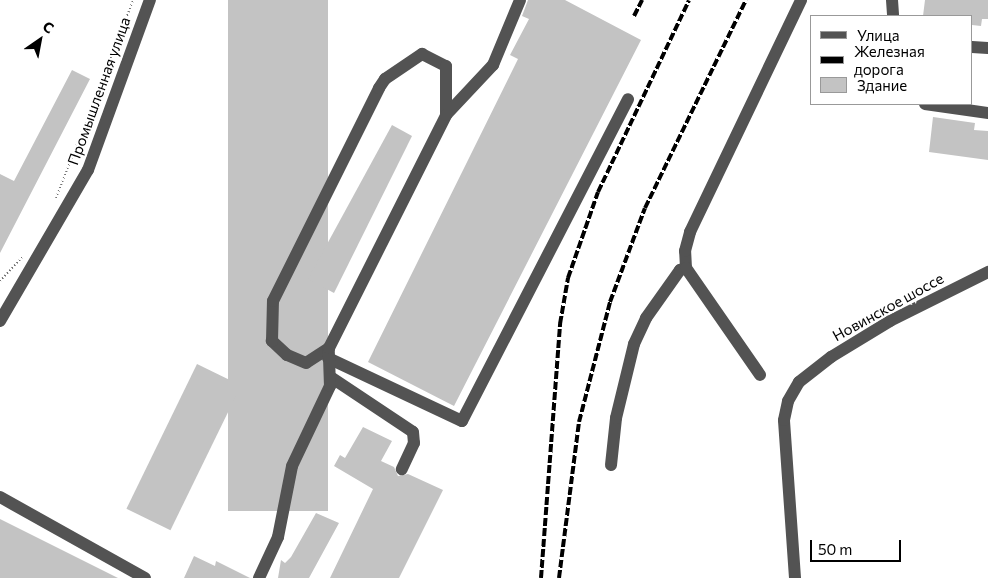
<!DOCTYPE html>
<meta charset="utf-8">
<style>
body{margin:0}
#map{position:relative;width:988px;height:578px;overflow:hidden;background:#fff;font-family:Commissioner,sans-serif}
div>[style]{position:absolute}
.building>*{inset:0;background:#c3c3c3;transform-origin:0 0}
.path>*{height:2px;margin-top:-1px;transform-origin:0;background:repeating-linear-gradient(90deg,#757575 0 1px,transparent 0 3.5px)}
.minor>*{height:12px;margin:-6px;padding:0 6px;transform-origin:6px;border-radius:6px;background:#535353}
.rail>*{height:4px;margin-top:-2px;transform-origin:0;background:repeating-linear-gradient(90deg,#000 0 8px,transparent 0 10.5px)}
span{translate:-50% -50%;white-space:nowrap;text-align:center;line-height:1.15;-webkit-text-stroke:4px #fff;paint-order:stroke}
.street-label{font-size:15px;color:#000}
.legend{position:absolute;left:810px;top:15px;width:162px;height:90px;box-sizing:border-box;background:#fff;border:1px solid #999;margin:0;padding:6px 9px;list-style:none;font-size:15px;color:#000}
.legend li{display:flex;align-items:center;gap:10px;height:25px}
.legend b{width:25px;border:1px solid #999}
.north{position:absolute;left:15px;top:15px;width:50px;height:50px;-webkit-text-stroke:4px #fff;paint-order:stroke;rotate:33deg;font-size:14px;font-weight:700;line-height:20px;text-align:center;color:#000}
.north::after{content:'';display:block;margin:auto;width:18px;height:22px;background:#000;clip-path:polygon(50% 0,100% 100%,50% 72%,0 100%)}
.scale{position:absolute;left:810px;top:540px;width:91px;height:22px;box-sizing:border-box;border:2px solid #000;border-top:0;padding-left:6px;font-size:15px;line-height:18px;white-space:nowrap;color:#000;-webkit-text-stroke:4px #fff;paint-order:stroke}
</style>
<div id="map">
<div class="building">
<div style="left:228px;top:0;width:100px;height:511px"></div>
<div style="clip-path:polygon(528px 0,565px 0,641px 40px,454px 406px,368px 362px,518px 59px,510px 55px,529px 19px,522px 16px)"></div>
<div style="clip-path:polygon(925px 0,988px 0,988px 19px,982px 19px,981px 26px,972px 25px,972px 16px,923px 16px)"></div>
<div style="clip-path:polygon(72px 70px,90px 79px,0 253px,0 174px,14px 181px)"></div>
<div style="clip-path:polygon(933px 117px,975px 123px,974px 130px,988px 131px,988px 160px,929px 152px)"></div>
<div style="clip-path:polygon(392px 125px,412px 136px,334px 293px,308px 279px)"></div>
<div style="left:197px;top:364px;width:49px;height:161px;rotate:26deg"></div>
<div style="clip-path:polygon(363px 427px,392px 441px,381px 461px,394px 467px,398px 476px,408px 474px,443px 490px,399px 578px,330px 578px,373px 489px,334px 466px,340px 455px,345px 458px)"></div>
<div style="clip-path:polygon(316px 513px,339px 523px,309px 578px,278px 578px,281px 560px,285px 563px,291px 557px)"></div>
<div style="clip-path:polygon(0 519px,118px 578px,0 578px)"></div>
<div style="clip-path:polygon(194px 556px,215px 566px,216px 561px,250px 578px,184px 578px)"></div>
</div>
<div class="path">
<div style="left:56px;top:198px;width:212px;rotate:-68.7deg"></div>
<div style="left:0;top:281px;width:33px;rotate:-47deg"></div>
</div>
<div class="minor">
<div style="left:892px;top:0;width:16px;rotate:86deg"></div>
<div style="left:972px;top:47px;width:16px;rotate:4deg"></div>
<div style="left:925px;top:104px;width:64px;rotate:8.1deg"></div>
<div style="left:686px;top:268px;width:17px;rotate:-93deg"></div>
<div style="left:685px;top:251px;width:20px;rotate:-75deg"></div>
<div style="left:690px;top:232px;width:257px;rotate:-64.4deg"></div>
<div style="left:0;top:321px;width:175px;rotate:-59.8deg"></div>
<div style="left:88px;top:170px;width:181px;rotate:-70deg"></div>
<div style="left:329px;top:348px;width:27px;rotate:147deg"></div>
<div style="left:306px;top:363px;width:21px;rotate:-157deg"></div>
<div style="left:287px;top:355px;width:21px;rotate:-137deg"></div>
<div style="left:272px;top:341px;width:40px;rotate:-88.6deg"></div>
<div style="left:273px;top:301px;width:238px;rotate:-63.5deg"></div>
<div style="left:379px;top:88px;width:11px;rotate:-56deg"></div>
<div style="left:385px;top:79px;width:45px;rotate:-34deg"></div>
<div style="left:422px;top:54px;width:27px;rotate:27deg"></div>
<div style="left:446px;top:66px;width:49px;rotate:90deg"></div>
<div style="left:328px;top:358px;width:148px;rotate:25.2deg"></div>
<div style="left:462px;top:421px;width:362px;rotate:-62.7deg"></div>
<div style="left:332px;top:378px;width:97px;rotate:33.7deg"></div>
<div style="left:413px;top:432px;width:11px;rotate:85deg"></div>
<div style="left:414px;top:443px;width:29px;rotate:115deg"></div>
<div style="left:611px;top:465px;width:47px;rotate:-83.9deg"></div>
<div style="left:616px;top:418px;width:76px;rotate:-76.3deg"></div>
<div style="left:634px;top:344px;width:29px;rotate:-65deg"></div>
<div style="left:646px;top:318px;width:59px;rotate:-54.7deg"></div>
<div style="left:680px;top:270px;width:6px;rotate:-18deg"></div>
<div style="left:686px;top:268px;width:130px;rotate:55.3deg"></div>
<div style="left:0;top:497px;width:166px;rotate:29.2deg"></div>
<div style="left:259px;top:578px;width:45px;rotate:-65.1deg"></div>
<div style="left:278px;top:537px;width:72px;rotate:-78.8deg"></div>
<div style="left:292px;top:466px;width:89px;rotate:-64.6deg"></div>
<div style="left:330px;top:386px;width:38px;rotate:-92deg"></div>
<div style="left:329px;top:348px;width:261px;rotate:-63.3deg"></div>
<div style="left:446px;top:115px;width:69px;rotate:-46.8deg"></div>
<div style="left:493px;top:65px;width:70px;rotate:-67.4deg"></div>
<div style="left:795px;top:578px;width:158px;rotate:-94deg"></div>
<div style="left:784px;top:420px;width:19px;rotate:-78deg"></div>
<div style="left:788px;top:401px;width:22px;rotate:-60deg"></div>
<div style="left:799px;top:382px;width:41px;rotate:-38deg"></div>
<div style="left:831px;top:357px;width:69px;rotate:-31.4deg"></div>
<div style="left:890px;top:321px;width:110px;rotate:-26.6deg"></div>
</div>
<div class="rail">
<div style="left:634px;top:16px;width:18px;rotate:-63deg"></div>
<div style="left:541px;top:578px;width:255px;rotate:-85.7deg"></div>
<div style="left:560px;top:324px;width:47px;rotate:-80.1deg"></div>
<div style="left:568px;top:278px;width:91px;rotate:-70.8deg"></div>
<div style="left:598px;top:192px;width:212px;rotate:-64.6deg"></div>
<div style="left:559px;top:578px;width:157px;rotate:-82.7deg"></div>
<div style="left:579px;top:422px;width:124px;rotate:-75.5deg"></div>
<div style="left:610px;top:302px;width:100px;rotate:-69.6deg"></div>
<div style="left:645px;top:208px;width:231px;rotate:-64.1deg"></div>
</div>
<div class="street-label">
<span style="left:99px;top:91px;rotate:-70deg">Промышленная улица</span>
<span style="left:888px;top:307px;rotate:-29deg">Новинское шоссе</span>
</div>
<ul class="legend">
<li><b style="height:6px;background:#535353"></b>Улица</li>
<li><b style="height:6px;background:#000"></b>Железная дорога</li>
<li><b style="height:14px;background:#c3c3c3"></b>Здание</li>
</ul>
<div class="north">С</div>
<div class="scale">50 m</div>
</div>
